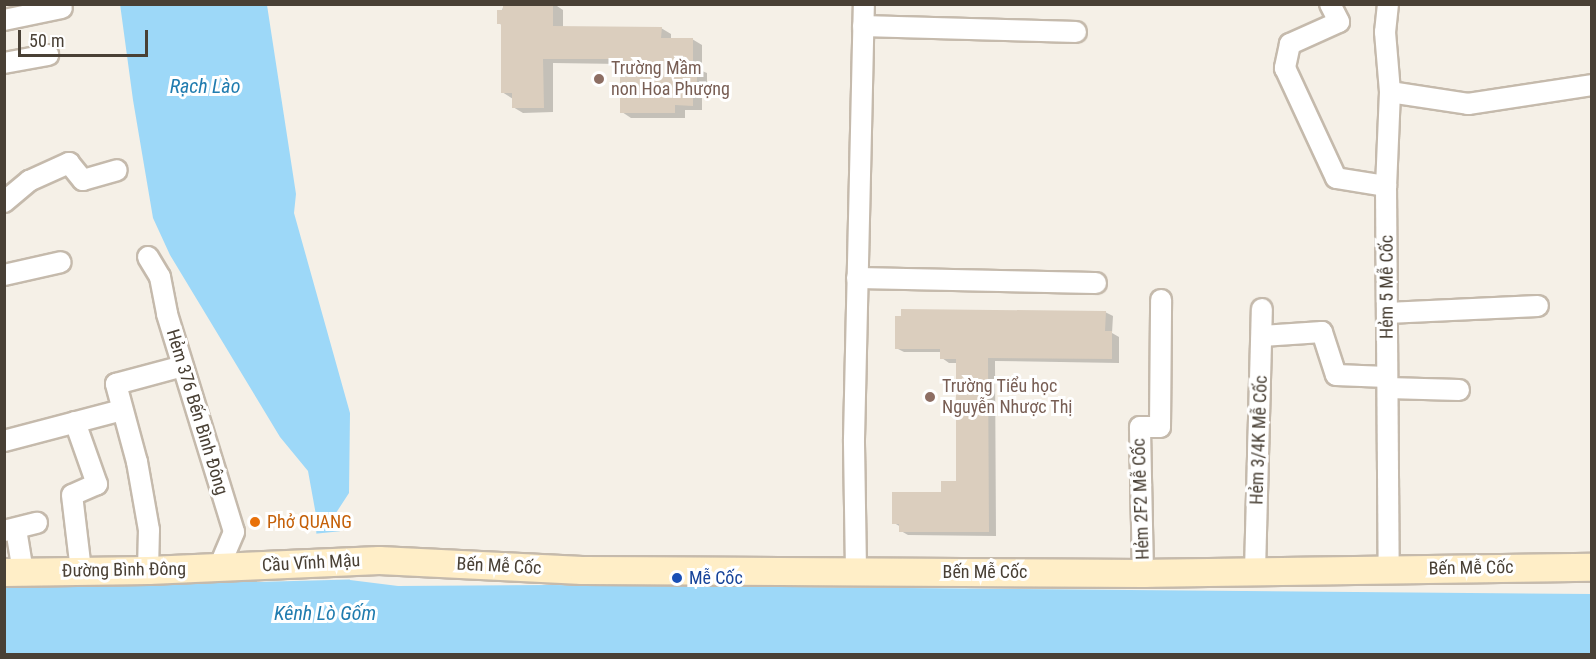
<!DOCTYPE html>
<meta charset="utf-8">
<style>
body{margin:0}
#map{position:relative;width:1596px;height:659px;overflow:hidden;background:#f5f0e7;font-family:"Roboto Condensed",sans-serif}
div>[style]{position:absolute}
.water>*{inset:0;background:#9dd8f8}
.pier>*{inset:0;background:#f5f0e7}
.shadow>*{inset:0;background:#0003}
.building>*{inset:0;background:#dbcebe}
.roads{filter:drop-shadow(2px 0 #c5baac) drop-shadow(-2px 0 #c5baac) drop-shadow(0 2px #c5baac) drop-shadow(0 -2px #c5baac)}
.street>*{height:20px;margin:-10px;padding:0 10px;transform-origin:10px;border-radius:10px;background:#fff}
.secondary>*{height:27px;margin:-13.5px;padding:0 13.5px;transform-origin:13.5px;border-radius:13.5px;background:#ffeec7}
.dots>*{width:16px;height:16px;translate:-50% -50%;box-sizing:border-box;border:3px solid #fff;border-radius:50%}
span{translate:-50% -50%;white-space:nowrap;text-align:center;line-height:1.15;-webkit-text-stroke:6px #fff;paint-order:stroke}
.education-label{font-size:18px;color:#785e54}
.left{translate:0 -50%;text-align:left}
.street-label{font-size:18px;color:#494035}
.food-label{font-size:18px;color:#c56008}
.transit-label{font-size:18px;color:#164399}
.water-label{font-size:20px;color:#207caf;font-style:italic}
.frame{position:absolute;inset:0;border:6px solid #494035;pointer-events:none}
.scale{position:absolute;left:18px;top:30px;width:130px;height:27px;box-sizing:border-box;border:3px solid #494035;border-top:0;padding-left:8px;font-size:18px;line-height:21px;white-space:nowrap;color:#494035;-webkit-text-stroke:4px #fff;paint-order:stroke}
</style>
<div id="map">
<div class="water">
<div style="clip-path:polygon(120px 4px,267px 5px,296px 194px,294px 213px,350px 413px,349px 493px,336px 513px,350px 580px,398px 586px,549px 585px,1592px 594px,1591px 654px,5px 654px,5px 586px,119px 575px,317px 572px,316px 515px,308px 471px,280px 437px,170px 255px,153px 218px,133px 100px)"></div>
</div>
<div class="pier">
<div style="clip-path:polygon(342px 531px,352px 577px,368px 579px,257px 582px,256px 573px,314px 570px,313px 534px)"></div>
</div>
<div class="shadow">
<div style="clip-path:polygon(504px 4px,554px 4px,563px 10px,563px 27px,661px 28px,671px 34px,671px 39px,692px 39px,702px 45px,702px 71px,707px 73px,707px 90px,702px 90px,702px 110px,685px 110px,685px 118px,631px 118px,622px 112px,621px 64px,553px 63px,553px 112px,523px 113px,513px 107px,513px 99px,502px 92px,502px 25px,498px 23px)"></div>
<div style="clip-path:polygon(1105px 312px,1113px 316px,1112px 333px,1119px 337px,1119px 363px,995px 361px,996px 536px,908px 535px,901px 531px,901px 527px,894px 523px,957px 482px,957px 363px,949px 363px,942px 358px,942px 352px,904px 352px,896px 348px)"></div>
</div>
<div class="building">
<div style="clip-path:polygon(503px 4px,553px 4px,553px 26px,662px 27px,661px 38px,693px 38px,693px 66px,697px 66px,697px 85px,693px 85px,693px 106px,675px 105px,675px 113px,620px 113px,620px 59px,543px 59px,544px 108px,512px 108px,512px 93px,501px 93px,501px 24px,497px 24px,497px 10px,503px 10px)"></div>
<div style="clip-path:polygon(901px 309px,1106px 311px,1105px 331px,1112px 331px,1112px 359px,988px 358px,989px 532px,899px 532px,899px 524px,892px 524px,892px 492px,941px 492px,941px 481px,956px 481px,956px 359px,940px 359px,940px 349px,895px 349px,895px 316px,901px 316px)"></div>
</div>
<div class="roads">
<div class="street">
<div style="left:1330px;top:4px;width:20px;rotate:63deg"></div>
<div style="left:1339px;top:22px;width:54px;rotate:155.8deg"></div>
<div style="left:1290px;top:44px;width:25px;rotate:102deg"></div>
<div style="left:1285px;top:68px;width:121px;rotate:65.1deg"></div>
<div style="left:1336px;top:178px;width:51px;rotate:9.1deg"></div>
<div style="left:1388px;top:4px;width:28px;rotate:96deg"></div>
<div style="left:1385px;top:32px;width:60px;rotate:85.2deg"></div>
<div style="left:1390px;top:92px;width:94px;rotate:92.4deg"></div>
<div style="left:1386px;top:186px;width:384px;rotate:89.6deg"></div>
<div style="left:4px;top:20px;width:59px;rotate:-11.7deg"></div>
<div style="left:863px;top:26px;width:213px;rotate:1.6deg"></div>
<div style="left:4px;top:63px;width:45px;rotate:-10.3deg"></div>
<div style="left:1390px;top:92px;width:79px;rotate:8.7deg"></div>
<div style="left:1468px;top:104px;width:125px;rotate:-8.7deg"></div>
<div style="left:4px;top:202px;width:33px;rotate:-40deg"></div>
<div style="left:29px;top:181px;width:44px;rotate:-24.2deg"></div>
<div style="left:69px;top:163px;width:22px;rotate:51deg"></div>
<div style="left:83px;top:180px;width:35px;rotate:-16deg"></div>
<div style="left:148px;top:257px;width:23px;rotate:59deg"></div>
<div style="left:160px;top:277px;width:38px;rotate:79deg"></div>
<div style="left:167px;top:314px;width:228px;rotate:72.9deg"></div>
<div style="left:234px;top:532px;width:38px;rotate:113deg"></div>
<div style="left:4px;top:275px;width:58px;rotate:-12.8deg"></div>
<div style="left:857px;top:278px;width:239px;rotate:1.2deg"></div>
<div style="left:1387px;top:313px;width:151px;rotate:-2.7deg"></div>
<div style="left:1262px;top:336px;width:60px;rotate:-3.8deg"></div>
<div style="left:1322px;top:332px;width:45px;rotate:72deg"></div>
<div style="left:1336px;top:375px;width:51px;rotate:2.2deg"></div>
<div style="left:1388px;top:388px;width:71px;rotate:1.6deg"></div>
<div style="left:75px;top:422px;width:66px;rotate:70.5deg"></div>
<div style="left:97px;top:484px;width:27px;rotate:156deg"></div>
<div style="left:72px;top:495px;width:77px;rotate:83.2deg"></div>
<div style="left:4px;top:441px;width:122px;rotate:-14.7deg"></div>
<div style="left:16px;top:529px;width:44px;rotate:80.8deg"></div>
<div style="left:4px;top:531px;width:34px;rotate:-14deg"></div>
<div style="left:148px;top:570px;width:40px;rotate:-88.6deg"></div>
<div style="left:149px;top:530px;width:69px;rotate:-100deg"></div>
<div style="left:137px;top:462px;width:81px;rotate:-105.1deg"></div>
<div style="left:116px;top:384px;width:69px;rotate:-15deg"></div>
<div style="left:856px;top:571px;width:132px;rotate:-90.9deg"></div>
<div style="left:854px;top:439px;width:435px;rotate:-88.7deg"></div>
<div style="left:1255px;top:571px;width:262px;rotate:-88.5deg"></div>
<div style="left:1143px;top:573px;width:146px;rotate:-91.2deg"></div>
<div style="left:1140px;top:427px;width:20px"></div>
<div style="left:1160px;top:427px;width:127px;rotate:-89.5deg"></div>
</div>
<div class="secondary">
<div style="left:4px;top:572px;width:144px;rotate:-0.8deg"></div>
<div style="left:148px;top:570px;width:231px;rotate:-2.5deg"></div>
<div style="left:379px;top:560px;width:203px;rotate:2.8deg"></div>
<div style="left:582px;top:570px;width:561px;rotate:0.31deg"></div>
<div style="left:1143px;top:573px;width:449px;rotate:-0.8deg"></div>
</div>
</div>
<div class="dots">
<div style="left:599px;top:79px;background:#8d6e63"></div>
<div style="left:930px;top:397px;background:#8d6e63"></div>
<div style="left:255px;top:522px;background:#e8710a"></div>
<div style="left:677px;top:578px;background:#1a4fb4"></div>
</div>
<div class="education-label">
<span class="left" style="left:611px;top:79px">Trường Mầm<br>non Hoa Phượng</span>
<span class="left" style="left:942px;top:397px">Trường Tiểu học<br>Nguyễn Nhược Thị</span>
</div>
<div class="street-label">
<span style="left:1387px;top:287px;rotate:-90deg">Hẻm 5 Mễ Cốc</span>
<span style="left:197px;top:412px;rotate:73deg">Hẻm 376 Bến Bình Đông</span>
<span style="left:1259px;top:440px;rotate:-88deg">Hẻm 3/4K Mễ Cốc</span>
<span style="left:1141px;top:499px;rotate:-92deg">Hẻm 2F2 Mễ Cốc</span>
<span style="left:311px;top:563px;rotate:-3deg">Cầu Vĩnh Mậu</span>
<span style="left:499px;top:566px;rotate:3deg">Bến Mễ Cốc</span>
<span style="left:1471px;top:568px;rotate:-1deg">Bến Mễ Cốc</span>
<span style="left:124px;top:570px;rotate:-1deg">Đường Bình Đông</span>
<span style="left:985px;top:572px">Bến Mễ Cốc</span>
</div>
<div class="food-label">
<span class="left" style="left:267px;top:522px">Phở QUANG</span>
</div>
<div class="transit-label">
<span class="left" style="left:689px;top:578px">Mễ Cốc</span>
</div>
<div class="water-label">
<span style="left:205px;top:86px">Rạch Lào</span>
<span style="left:325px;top:613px">Kênh Lò Gốm</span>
</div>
<div class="frame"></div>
<div class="scale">50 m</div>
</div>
